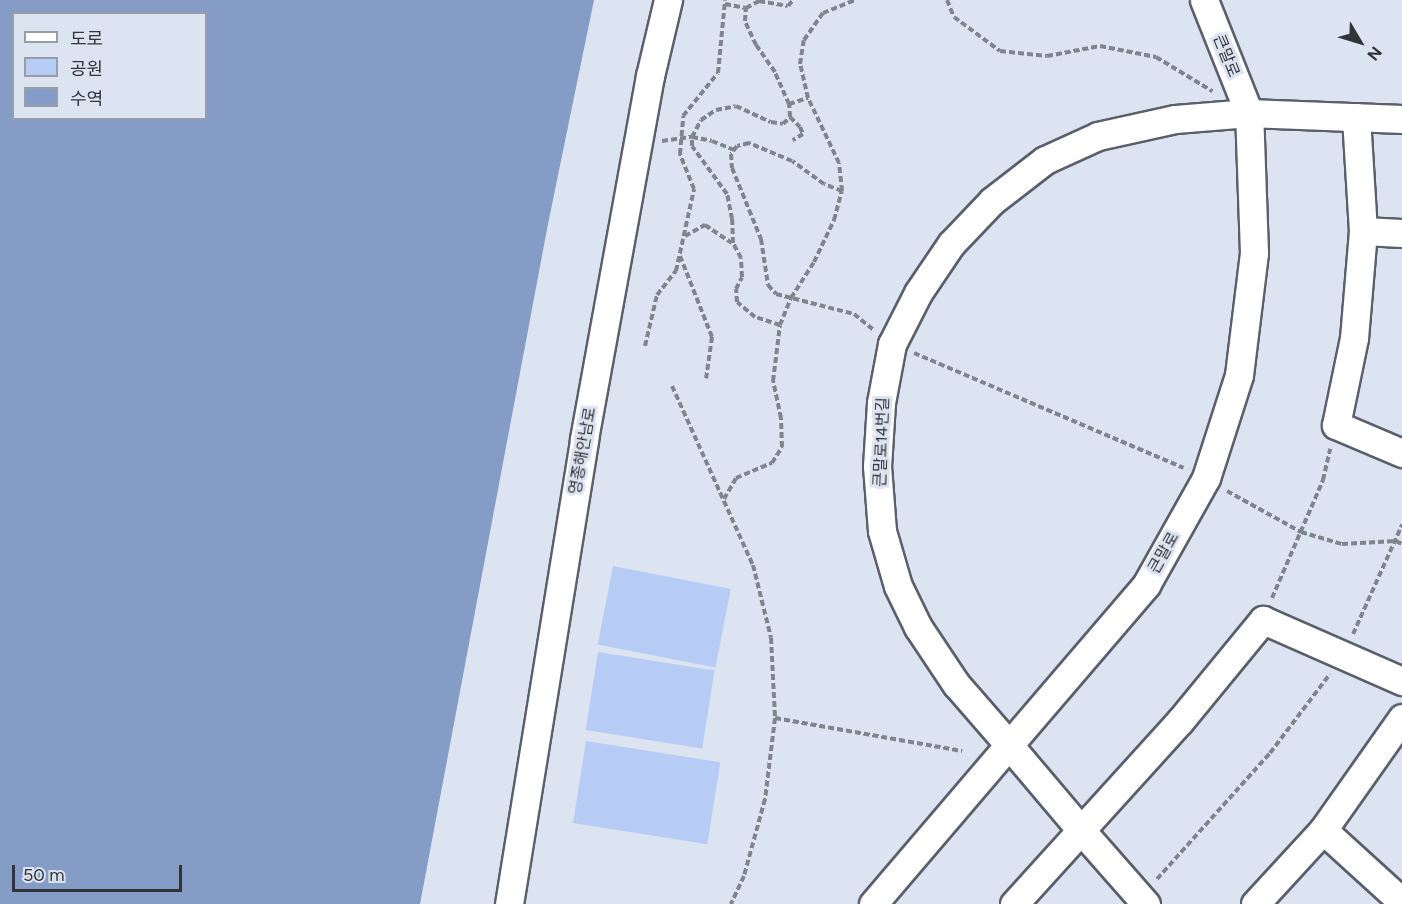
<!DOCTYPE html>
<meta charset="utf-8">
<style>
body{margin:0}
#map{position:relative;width:1402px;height:904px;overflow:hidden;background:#dde4f1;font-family:Figtree,"Noto Sans KR",sans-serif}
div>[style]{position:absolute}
.green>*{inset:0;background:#b7ccf5;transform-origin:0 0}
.water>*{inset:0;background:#859cc7}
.path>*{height:4px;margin-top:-2px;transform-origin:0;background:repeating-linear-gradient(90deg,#7f848d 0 6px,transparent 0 9px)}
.roads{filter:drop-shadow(2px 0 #595f6b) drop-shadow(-2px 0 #595f6b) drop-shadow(0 2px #595f6b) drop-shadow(0 -2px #595f6b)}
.minor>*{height:27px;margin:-13.5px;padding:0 13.5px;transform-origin:13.5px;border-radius:13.5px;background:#fff}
span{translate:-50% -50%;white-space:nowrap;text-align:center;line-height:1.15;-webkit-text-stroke:6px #dde4f1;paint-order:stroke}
.street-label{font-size:16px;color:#313439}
.legend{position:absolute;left:12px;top:12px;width:195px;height:108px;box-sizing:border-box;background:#dde4f1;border:2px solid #989ea7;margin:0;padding:8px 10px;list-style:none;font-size:18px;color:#313439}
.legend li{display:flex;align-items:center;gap:12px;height:30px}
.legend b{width:30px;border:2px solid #989ea7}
.north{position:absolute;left:1330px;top:12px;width:60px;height:60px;-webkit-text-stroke:4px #dde4f1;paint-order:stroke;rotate:128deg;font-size:16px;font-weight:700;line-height:24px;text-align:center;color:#313439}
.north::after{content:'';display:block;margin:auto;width:21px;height:27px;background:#313439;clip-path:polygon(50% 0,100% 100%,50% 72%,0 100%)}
.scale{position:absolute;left:12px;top:865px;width:170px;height:27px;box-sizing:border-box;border:3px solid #313439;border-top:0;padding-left:8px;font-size:18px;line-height:21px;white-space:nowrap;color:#313439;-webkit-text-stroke:4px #dde4f1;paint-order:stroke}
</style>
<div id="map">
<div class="green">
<div style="left:613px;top:566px;width:120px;height:80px;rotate:11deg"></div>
<div style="left:598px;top:652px;width:118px;height:79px;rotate:9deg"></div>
<div style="left:586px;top:741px;width:136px;height:83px;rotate:9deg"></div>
</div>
<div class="water">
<div style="clip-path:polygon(evenodd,0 0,594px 0,548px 224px,420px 904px,0 904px,0 0,14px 14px,206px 14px,206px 118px,14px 118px,14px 14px)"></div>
</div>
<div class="path">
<div style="left:947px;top:0;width:18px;rotate:68deg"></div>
<div style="left:954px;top:17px;width:57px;rotate:36.5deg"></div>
<div style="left:1000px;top:51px;width:47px;rotate:6.1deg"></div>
<div style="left:1047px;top:56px;width:54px;rotate:-10.7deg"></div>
<div style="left:1100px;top:46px;width:57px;rotate:11.1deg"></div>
<div style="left:1156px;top:57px;width:66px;rotate:31.3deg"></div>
<div style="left:725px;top:4px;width:21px;rotate:11deg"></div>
<div style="left:789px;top:104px;width:20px;rotate:-18deg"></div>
<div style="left:790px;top:117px;width:14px;rotate:45deg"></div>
<div style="left:800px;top:127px;width:8px;rotate:67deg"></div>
<div style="left:803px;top:134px;width:12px;rotate:149deg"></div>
<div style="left:662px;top:141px;width:30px;rotate:-8deg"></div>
<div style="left:692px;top:137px;width:20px;rotate:11deg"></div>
<div style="left:712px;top:141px;width:24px;rotate:22deg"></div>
<div style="left:842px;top:191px;width:19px;rotate:-159deg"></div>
<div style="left:824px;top:184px;width:39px;rotate:-144deg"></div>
<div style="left:792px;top:161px;width:47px;rotate:-157.3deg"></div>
<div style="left:749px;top:143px;width:12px;rotate:166deg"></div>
<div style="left:737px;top:146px;width:10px;rotate:127deg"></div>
<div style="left:731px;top:154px;width:14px;rotate:86deg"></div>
<div style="left:732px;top:168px;width:77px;rotate:67.8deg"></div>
<div style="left:761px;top:239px;width:47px;rotate:81.3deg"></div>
<div style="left:768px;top:285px;width:12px;rotate:48deg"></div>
<div style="left:776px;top:294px;width:81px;rotate:14.4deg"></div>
<div style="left:854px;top:314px;width:26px;rotate:39deg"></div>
<div style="left:685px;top:236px;width:23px;rotate:-29deg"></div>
<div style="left:705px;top:225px;width:32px;rotate:34deg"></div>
<div style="left:680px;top:256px;width:87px;rotate:68.4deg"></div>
<div style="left:712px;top:337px;width:42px;rotate:98.1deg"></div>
<div style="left:780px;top:325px;width:26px;rotate:-162deg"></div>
<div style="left:755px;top:317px;width:23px;rotate:-140deg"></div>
<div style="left:737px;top:302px;width:13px;rotate:-94deg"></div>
<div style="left:736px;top:289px;width:13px;rotate:-63deg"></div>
<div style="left:742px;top:277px;width:19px;rotate:-93deg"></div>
<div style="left:741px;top:258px;width:17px;rotate:-118deg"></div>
<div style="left:733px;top:243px;width:24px;rotate:-92deg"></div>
<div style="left:732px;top:219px;width:25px;rotate:-101deg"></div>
<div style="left:727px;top:194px;width:59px;rotate:-126.1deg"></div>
<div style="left:692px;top:146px;width:9px;rotate:-90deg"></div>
<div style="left:692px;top:137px;width:19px;rotate:-62deg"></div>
<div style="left:701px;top:120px;width:18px;rotate:-34deg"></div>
<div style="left:716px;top:110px;width:20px;rotate:-11deg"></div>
<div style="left:736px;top:106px;width:38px;rotate:25deg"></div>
<div style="left:771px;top:122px;width:12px;rotate:9deg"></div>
<div style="left:783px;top:124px;width:10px;rotate:-45deg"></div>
<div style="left:790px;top:117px;width:13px;rotate:-94deg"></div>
<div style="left:789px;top:104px;width:35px;rotate:-114deg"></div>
<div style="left:775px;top:72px;width:33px;rotate:-125deg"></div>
<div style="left:756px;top:45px;width:26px;rotate:-115deg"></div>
<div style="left:745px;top:21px;width:13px;rotate:-86deg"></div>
<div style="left:746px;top:8px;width:15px;rotate:-28deg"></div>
<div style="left:759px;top:1px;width:29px;rotate:10deg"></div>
<div style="left:788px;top:6px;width:8px;rotate:-50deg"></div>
<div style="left:645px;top:346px;width:52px;rotate:-76.8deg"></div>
<div style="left:657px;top:295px;width:31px;rotate:-52deg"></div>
<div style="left:676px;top:271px;width:84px;rotate:-77.6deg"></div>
<div style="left:694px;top:189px;width:38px;rotate:-112deg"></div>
<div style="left:680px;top:154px;width:38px;rotate:-85deg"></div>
<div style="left:683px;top:116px;width:55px;rotate:-50.9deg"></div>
<div style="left:718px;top:73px;width:73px;rotate:-84.5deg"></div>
<div style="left:914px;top:353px;width:293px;rotate:23.1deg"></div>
<div style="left:672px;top:386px;width:196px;rotate:65.7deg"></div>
<div style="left:753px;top:565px;width:75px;rotate:76.1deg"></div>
<div style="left:771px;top:638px;width:80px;rotate:87.1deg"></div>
<div style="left:775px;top:718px;width:82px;rotate:97deg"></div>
<div style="left:765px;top:799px;width:80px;rotate:105.3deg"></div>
<div style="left:744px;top:876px;width:31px;rotate:115deg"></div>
<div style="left:1227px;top:491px;width:85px;rotate:29deg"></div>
<div style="left:1301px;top:532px;width:43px;rotate:16.3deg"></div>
<div style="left:1342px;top:544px;width:54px;rotate:-3.2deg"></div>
<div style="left:1396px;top:541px;width:7px;rotate:27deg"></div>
<div style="left:724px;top:499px;width:24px;rotate:-60deg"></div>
<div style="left:736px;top:478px;width:39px;rotate:-23deg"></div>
<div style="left:772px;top:463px;width:19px;rotate:-58deg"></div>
<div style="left:782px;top:447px;width:29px;rotate:-92deg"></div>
<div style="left:781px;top:418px;width:38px;rotate:-102deg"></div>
<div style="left:773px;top:381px;width:56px;rotate:-82.9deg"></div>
<div style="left:780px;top:325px;width:29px;rotate:-68deg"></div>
<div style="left:791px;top:298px;width:43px;rotate:-57.4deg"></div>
<div style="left:814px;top:262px;width:47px;rotate:-64.5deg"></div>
<div style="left:834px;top:220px;width:30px;rotate:-75deg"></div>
<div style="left:842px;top:191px;width:28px;rotate:-96deg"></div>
<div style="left:839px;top:163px;width:72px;rotate:-115.5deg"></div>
<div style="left:808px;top:98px;width:35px;rotate:-103deg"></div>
<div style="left:800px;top:64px;width:24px;rotate:-81deg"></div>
<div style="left:804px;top:40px;width:33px;rotate:-55deg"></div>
<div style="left:823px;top:13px;width:35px;rotate:-22deg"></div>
<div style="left:1272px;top:598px;width:129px;rotate:-66.6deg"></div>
<div style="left:1323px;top:480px;width:32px;rotate:-77deg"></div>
<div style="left:1353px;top:634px;width:120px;rotate:-65.8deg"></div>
<div style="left:775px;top:718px;width:190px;rotate:10deg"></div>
<div style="left:1157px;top:879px;width:169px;rotate:-48.1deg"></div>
<div style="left:1270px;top:753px;width:99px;rotate:-52.8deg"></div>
</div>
<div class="roads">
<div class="minor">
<div style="left:1204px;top:0;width:122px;rotate:68.3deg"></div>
<div style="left:1249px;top:113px;width:153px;rotate:2.2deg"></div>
<div style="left:1356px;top:117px;width:114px;rotate:86.5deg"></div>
<div style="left:1363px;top:231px;width:107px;rotate:94.8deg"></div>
<div style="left:1354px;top:338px;width:89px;rotate:101.7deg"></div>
<div style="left:1336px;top:425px;width:72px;rotate:23deg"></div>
<div style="left:1363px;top:231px;width:39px;rotate:3deg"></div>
<div style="left:1323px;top:830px;width:107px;rotate:42.3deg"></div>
<div style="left:509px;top:904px;width:471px;rotate:-80.8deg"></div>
<div style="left:584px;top:439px;width:369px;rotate:-79.7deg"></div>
<div style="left:650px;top:76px;width:78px;rotate:-76.7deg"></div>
<div style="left:873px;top:904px;width:209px;rotate:-49.5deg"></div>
<div style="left:1009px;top:745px;width:211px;rotate:-49.4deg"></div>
<div style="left:1146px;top:585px;width:123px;rotate:-60.7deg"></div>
<div style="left:1206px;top:478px;width:108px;rotate:-72.2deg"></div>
<div style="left:1239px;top:375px;width:123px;rotate:-83deg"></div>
<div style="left:1254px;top:253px;width:140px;rotate:-92deg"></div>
<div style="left:1249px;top:113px;width:74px;rotate:175.4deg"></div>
<div style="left:1175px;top:119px;width:79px;rotate:167.6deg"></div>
<div style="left:1098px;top:136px;width:58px;rotate:155.6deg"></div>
<div style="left:1045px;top:160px;width:67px;rotate:142.3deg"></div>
<div style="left:992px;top:201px;width:59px;rotate:133.6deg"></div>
<div style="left:951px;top:244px;width:59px;rotate:124deg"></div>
<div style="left:918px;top:293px;width:57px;rotate:117deg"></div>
<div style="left:892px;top:344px;width:60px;rotate:100.6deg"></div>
<div style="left:881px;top:403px;width:63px;rotate:93.6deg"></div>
<div style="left:877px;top:466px;width:65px;rotate:85.6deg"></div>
<div style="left:882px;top:531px;width:57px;rotate:73.8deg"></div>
<div style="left:898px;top:586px;width:46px;rotate:64deg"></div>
<div style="left:918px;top:627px;width:69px;rotate:56.3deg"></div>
<div style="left:956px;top:684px;width:81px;rotate:49deg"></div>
<div style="left:1009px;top:745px;width:110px;rotate:49.8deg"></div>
<div style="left:1080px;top:829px;width:100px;rotate:48.7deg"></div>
<div style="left:1014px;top:904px;width:247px;rotate:-47.8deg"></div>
<div style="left:1180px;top:721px;width:131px;rotate:-50.6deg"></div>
<div style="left:1263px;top:620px;width:152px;rotate:23.7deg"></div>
<div style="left:1255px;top:904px;width:100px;rotate:-47.4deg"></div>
<div style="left:1323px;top:830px;width:137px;rotate:-54.8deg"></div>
</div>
</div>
<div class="street-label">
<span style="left:1226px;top:56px;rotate:68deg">큰말로</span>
<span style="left:882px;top:442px;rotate:-88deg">큰말로14번길</span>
<span style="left:583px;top:451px;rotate:-80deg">영종해안남로</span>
<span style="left:1164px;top:553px;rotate:-61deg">큰말로</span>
</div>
<ul class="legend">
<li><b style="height:8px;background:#fff"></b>도로</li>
<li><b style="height:16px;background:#b7ccf5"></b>공원</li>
<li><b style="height:16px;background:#859cc7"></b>수역</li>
</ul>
<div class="north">N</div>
<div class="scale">50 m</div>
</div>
